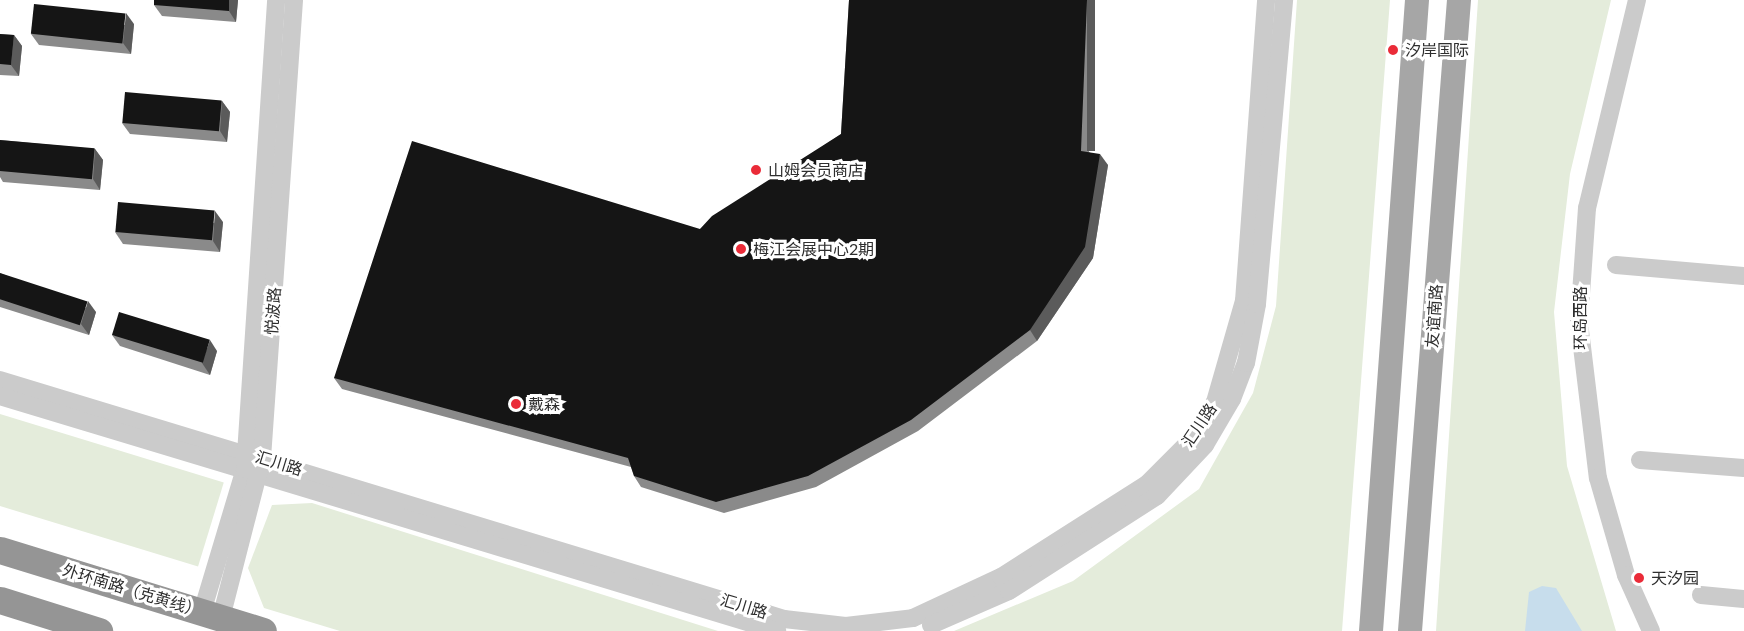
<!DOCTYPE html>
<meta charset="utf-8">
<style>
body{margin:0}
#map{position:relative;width:1744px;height:631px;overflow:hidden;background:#fff;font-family:Lato,"Noto Sans SC",sans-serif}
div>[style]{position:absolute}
.green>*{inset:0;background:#e4ecdb;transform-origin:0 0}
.water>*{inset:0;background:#c7ddec}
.minor>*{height:18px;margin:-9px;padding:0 9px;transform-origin:9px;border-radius:9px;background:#cbcbcb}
.major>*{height:24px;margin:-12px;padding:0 12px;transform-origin:12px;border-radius:12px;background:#a6a6a6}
.highway>*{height:27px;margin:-13.5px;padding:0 13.5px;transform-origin:13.5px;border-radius:13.5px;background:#959595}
.wall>*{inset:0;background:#8a8a8a}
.shaded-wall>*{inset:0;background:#5b5b5b;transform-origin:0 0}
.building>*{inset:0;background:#151515;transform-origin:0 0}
.dots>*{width:16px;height:16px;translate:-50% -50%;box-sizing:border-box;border:3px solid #fff;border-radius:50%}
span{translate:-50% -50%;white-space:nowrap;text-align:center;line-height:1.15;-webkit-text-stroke:6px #fff;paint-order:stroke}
.poi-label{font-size:16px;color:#2e2e2e}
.left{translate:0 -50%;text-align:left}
.street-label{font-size:16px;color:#2e2e2e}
</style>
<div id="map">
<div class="green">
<div style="clip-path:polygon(1297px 0,1390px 0,1342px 631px,954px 631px,1073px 581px,1199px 489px,1253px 393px,1276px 306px)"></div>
<div style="clip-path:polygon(1478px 0,1611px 0,1570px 174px,1554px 312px,1567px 466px,1616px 631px,1436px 631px)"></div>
<div style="left:0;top:414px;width:234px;height:88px;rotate:17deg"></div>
<div style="clip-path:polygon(312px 503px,718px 631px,340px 631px,264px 608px,248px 568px,272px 505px)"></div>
</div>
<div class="water">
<div style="clip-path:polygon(1542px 586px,1556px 588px,1582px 631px,1525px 631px,1529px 592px)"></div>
</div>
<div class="minor">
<div style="left:1637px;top:0;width:214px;rotate:103.5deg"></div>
<div style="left:1587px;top:208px;width:114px;rotate:94deg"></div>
<div style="left:1579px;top:322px;width:157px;rotate:83.1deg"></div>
<div style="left:1598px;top:478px;width:101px;rotate:73.9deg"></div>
<div style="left:1626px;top:575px;width:61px;rotate:65.9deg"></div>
<div style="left:1616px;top:265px;width:128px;rotate:4.9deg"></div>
<div style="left:0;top:380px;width:820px;rotate:16.95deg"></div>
<div style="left:784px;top:619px;width:62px;rotate:6.4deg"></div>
<div style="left:846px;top:626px;width:67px;rotate:-6.8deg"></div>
<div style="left:913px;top:618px;width:97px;rotate:-25deg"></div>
<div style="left:1001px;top:577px;width:173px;rotate:-32.5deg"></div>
<div style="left:1147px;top:484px;width:61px;rotate:-45deg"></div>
<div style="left:1190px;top:441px;width:46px;rotate:-57.3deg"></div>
<div style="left:1215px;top:402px;width:105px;rotate:-74deg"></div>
<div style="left:1244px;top:301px;width:302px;rotate:-85.8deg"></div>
<div style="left:0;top:396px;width:812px;rotate:16.83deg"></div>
<div style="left:1640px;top:460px;width:104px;rotate:4.4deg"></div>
<div style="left:1701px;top:595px;width:43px;rotate:5.3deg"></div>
<div style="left:202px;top:612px;width:149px;rotate:-73.3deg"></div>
<div style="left:245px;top:469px;width:470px;rotate:-86.2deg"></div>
<div style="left:221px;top:618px;width:165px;rotate:-75.6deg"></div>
<div style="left:262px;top:458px;width:459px;rotate:-86deg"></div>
<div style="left:931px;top:625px;width:85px;rotate:-23.6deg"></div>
<div style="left:1009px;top:591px;width:176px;rotate:-32.7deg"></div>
<div style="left:1157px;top:496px;width:70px;rotate:-46.7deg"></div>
<div style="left:1205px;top:445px;width:53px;rotate:-59.6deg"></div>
<div style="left:1232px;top:399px;width:39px;rotate:-69deg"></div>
<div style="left:1246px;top:363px;width:60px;rotate:-79.4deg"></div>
<div style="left:1257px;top:304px;width:305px;rotate:-84.9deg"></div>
</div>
<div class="major">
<div style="left:1371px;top:631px;width:633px;rotate:-85.83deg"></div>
<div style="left:1410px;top:631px;width:633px;rotate:-85.56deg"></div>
</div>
<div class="highway">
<div style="left:0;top:550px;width:275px;rotate:17.1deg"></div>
<div style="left:0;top:600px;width:104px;rotate:17.4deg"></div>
</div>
<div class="wall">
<div style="clip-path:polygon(154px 0,238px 0,236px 22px,162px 16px,154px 5px)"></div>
<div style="clip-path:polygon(849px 0,1095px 0,1089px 152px,1108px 165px,1093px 258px,1037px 341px,918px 431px,816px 487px,724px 513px,641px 487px,634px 476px,631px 467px,342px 389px,334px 378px,700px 229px,841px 134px)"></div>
<div style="clip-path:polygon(134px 24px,131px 54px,39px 45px,31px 34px)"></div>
<div style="clip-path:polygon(0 34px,14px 35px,22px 46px,19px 76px,0 75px)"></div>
<div style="clip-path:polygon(222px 101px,230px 112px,227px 142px,130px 134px,122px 123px)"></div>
<div style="clip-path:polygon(0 140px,95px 149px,103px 160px,100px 190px,3px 182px,0 177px)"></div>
<div style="clip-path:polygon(223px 222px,220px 252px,123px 244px,115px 232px)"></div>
<div style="clip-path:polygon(0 273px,96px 312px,89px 335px,0 307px)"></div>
<div style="clip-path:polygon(112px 335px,217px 351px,210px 375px,120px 346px)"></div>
</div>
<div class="shaded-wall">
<div style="clip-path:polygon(229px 0,238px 0,236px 22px,229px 11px)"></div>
<div style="left:1087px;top:0;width:8px;height:151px"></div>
<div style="clip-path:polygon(126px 13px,134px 24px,131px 54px,123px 43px)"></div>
<div style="clip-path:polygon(14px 35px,22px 46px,19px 76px,11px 65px)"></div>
<div style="clip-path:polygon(222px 101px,230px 112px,227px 142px,220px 131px)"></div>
<div style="clip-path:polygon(95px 149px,103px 160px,100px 190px,93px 179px)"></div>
<div style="clip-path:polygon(1100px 154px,1108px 165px,1093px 258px,1037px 341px,1030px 330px)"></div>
<div style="clip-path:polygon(215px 211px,223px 222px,220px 252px,213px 241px)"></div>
<div style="clip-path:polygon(88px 301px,96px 312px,89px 335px,81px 324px)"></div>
<div style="clip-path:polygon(210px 340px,217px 351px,210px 375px,202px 363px)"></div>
</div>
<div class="building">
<div style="clip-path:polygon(154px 0,229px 0,229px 11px,154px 5px)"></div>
<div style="clip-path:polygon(849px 0,1087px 0,1081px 151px,1100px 154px,1085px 247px,1030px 330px,911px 420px,808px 476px,716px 502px,634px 476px,628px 458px,334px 378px,412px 141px,700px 229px,712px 216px,841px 134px)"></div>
<div style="left:34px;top:4px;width:92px;height:30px;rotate:6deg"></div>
<div style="clip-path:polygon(0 34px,14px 35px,11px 65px,0 64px)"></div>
<div style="left:125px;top:92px;width:97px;height:31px;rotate:5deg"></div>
<div style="left:0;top:140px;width:95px;height:31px;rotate:5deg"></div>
<div style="left:118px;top:202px;width:97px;height:30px;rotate:5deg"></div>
<div style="left:0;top:273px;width:92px;height:25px;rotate:18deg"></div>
<div style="left:119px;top:312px;width:95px;height:24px;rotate:17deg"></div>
</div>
<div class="dots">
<div style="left:1393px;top:50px;background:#ea2b38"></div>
<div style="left:756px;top:170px;background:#ea2b38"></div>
<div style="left:741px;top:249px;background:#ea2b38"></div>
<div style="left:516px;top:404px;background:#ea2b38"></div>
<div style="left:1639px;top:578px;background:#ea2b38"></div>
</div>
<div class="poi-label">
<span class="left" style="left:1405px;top:50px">汐岸国际</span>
<span class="left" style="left:768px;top:170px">山姆会员商店</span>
<span class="left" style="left:753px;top:249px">梅江会展中心2期</span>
<span class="left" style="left:528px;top:404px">戴森</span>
<span class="left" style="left:1651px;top:578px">天汐园</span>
</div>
<div class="street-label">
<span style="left:273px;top:311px;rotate:-86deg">悦波路</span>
<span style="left:1434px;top:316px;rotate:-86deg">友谊南路</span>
<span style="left:1580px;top:318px;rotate:-90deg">环岛西路</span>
<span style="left:1199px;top:425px;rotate:-56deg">汇川路</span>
<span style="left:279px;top:463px;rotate:17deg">汇川路</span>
<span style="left:132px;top:590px;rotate:17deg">外环南路（克黄线）</span>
<span style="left:744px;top:606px;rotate:17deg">汇川路</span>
</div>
</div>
